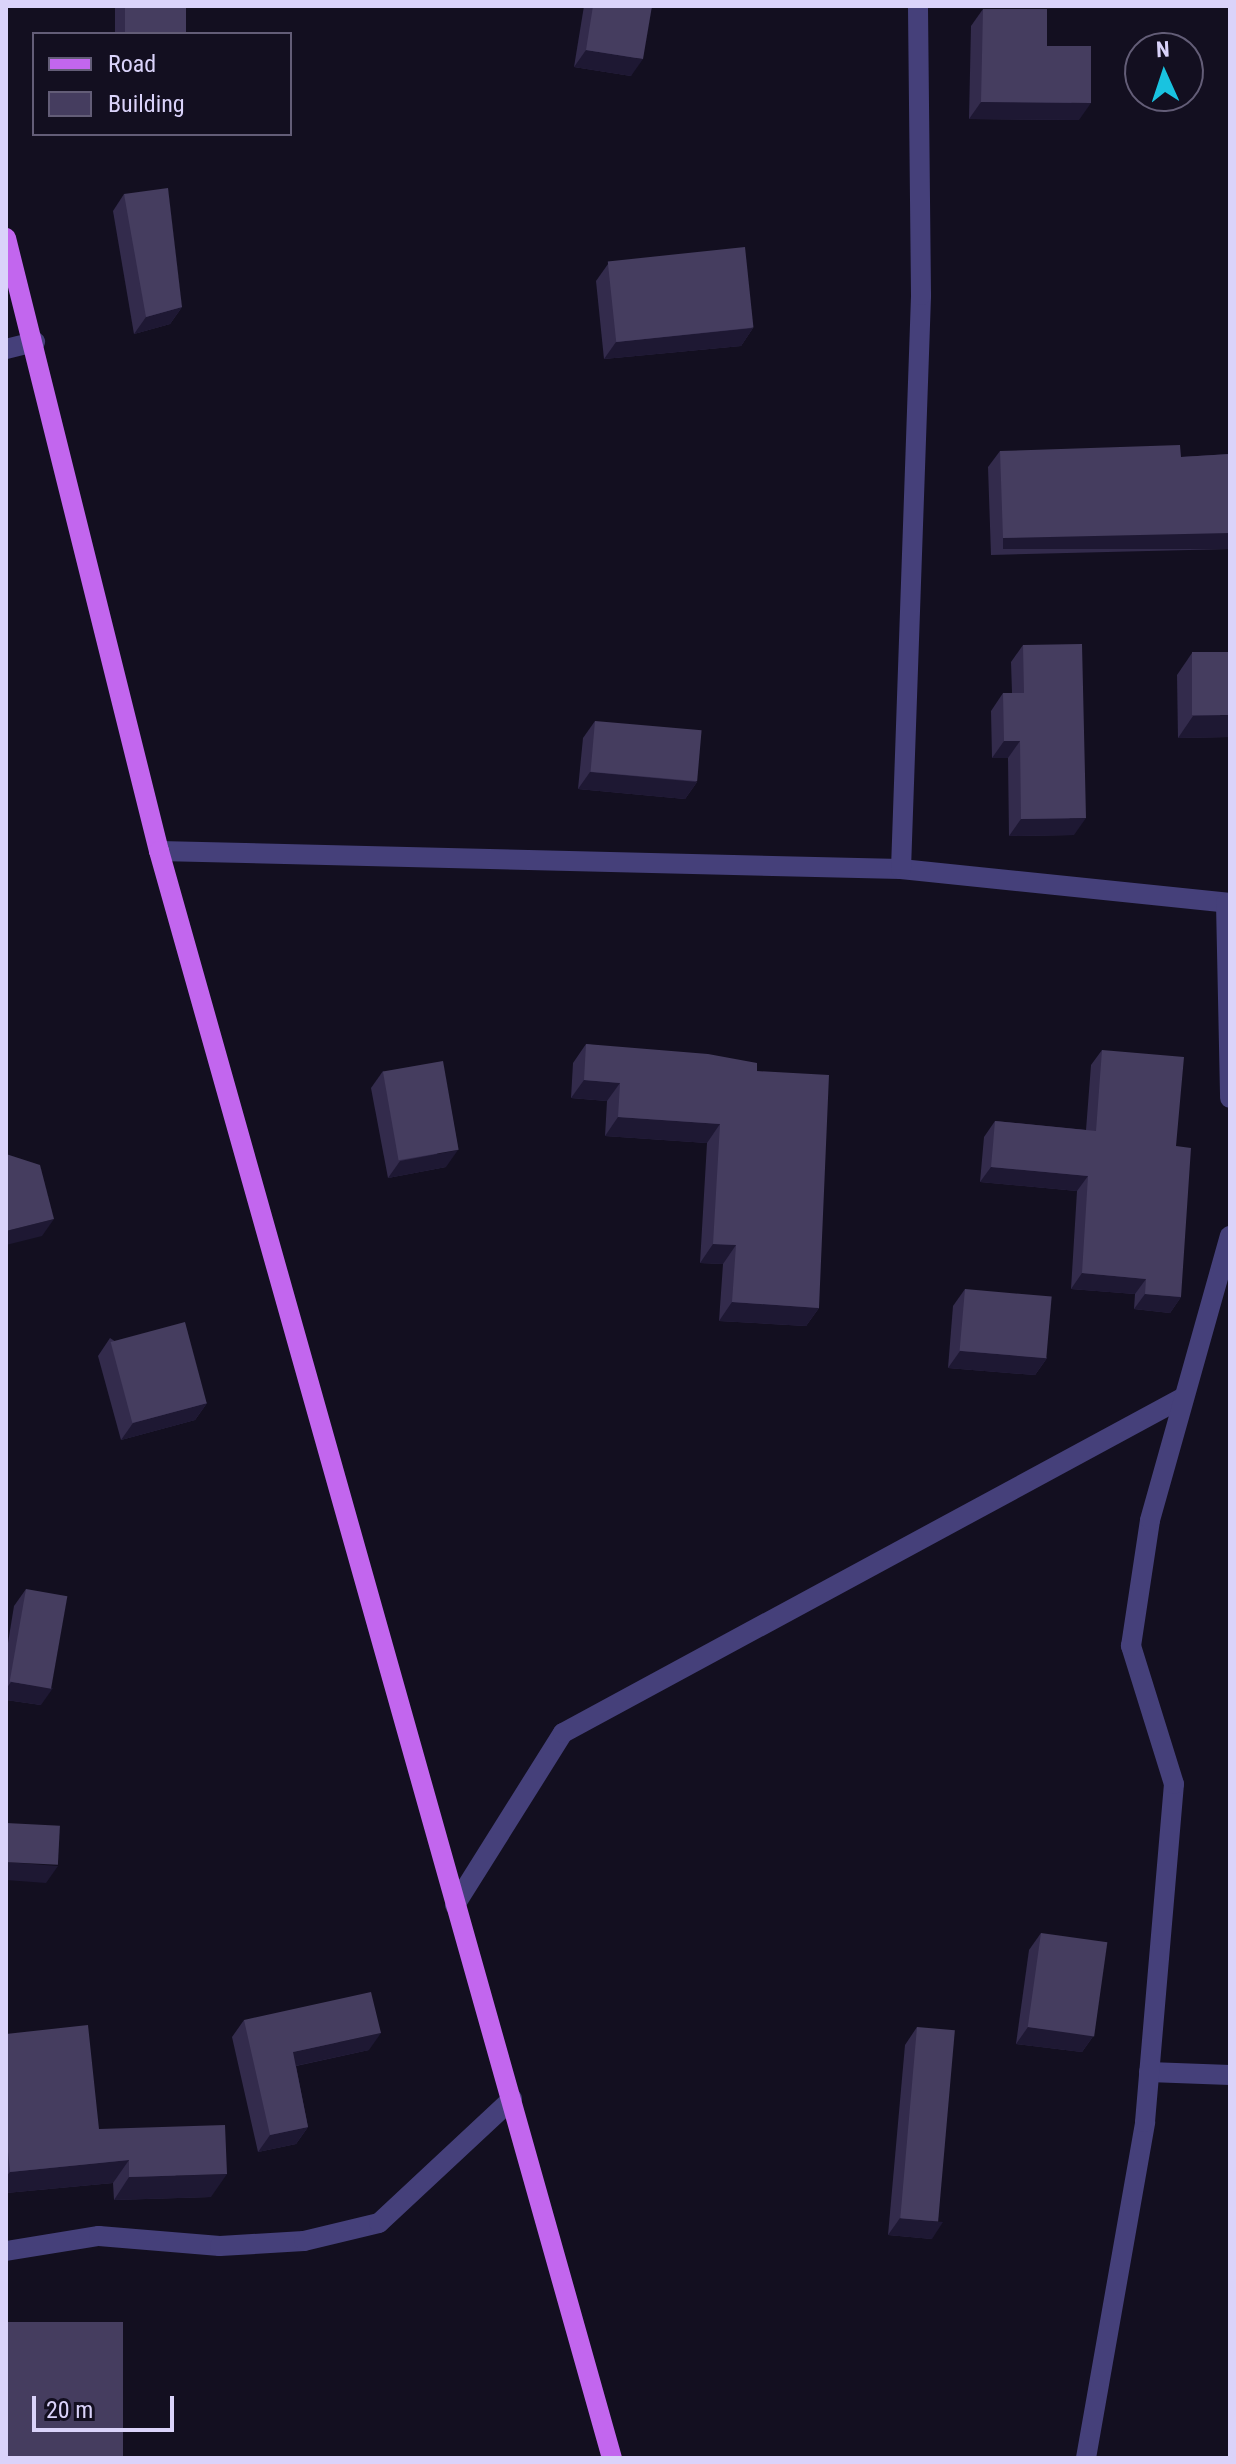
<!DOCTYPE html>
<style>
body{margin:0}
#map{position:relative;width:1236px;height:2464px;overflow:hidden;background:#130f20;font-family:"Roboto Condensed",sans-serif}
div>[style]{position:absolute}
.minor>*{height:20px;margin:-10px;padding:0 10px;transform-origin:10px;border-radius:10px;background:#45407a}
.major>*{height:20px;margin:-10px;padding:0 10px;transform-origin:10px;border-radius:10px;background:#c266ee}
.wall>*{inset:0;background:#332b4c;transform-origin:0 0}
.shaded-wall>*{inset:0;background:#1e1833;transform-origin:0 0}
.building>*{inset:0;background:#453d5f;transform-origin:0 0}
span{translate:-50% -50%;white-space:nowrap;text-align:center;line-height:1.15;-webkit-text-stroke:6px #130f20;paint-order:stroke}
.frame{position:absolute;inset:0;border:8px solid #dad3fa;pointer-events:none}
.legend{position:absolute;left:32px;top:32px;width:260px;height:104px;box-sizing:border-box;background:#130f20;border:2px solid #635d77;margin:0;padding:10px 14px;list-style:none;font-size:24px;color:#dad3fa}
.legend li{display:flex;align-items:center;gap:16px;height:40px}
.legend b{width:40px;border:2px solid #635d77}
.north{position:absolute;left:1124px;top:32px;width:80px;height:80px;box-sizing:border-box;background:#130f20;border:2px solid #635d77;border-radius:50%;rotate:357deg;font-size:22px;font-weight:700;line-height:32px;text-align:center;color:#dad3fa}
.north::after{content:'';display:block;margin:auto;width:28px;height:36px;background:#19c3e0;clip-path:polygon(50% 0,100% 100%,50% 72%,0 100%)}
.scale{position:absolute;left:32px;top:2396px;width:142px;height:36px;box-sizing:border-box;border:4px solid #dad3fa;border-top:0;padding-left:10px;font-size:24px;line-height:28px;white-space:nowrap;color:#dad3fa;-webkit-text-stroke:6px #130f20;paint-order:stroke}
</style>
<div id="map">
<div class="minor">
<div style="left:6px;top:349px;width:30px;rotate:-14deg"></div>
<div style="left:159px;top:851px;width:742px;rotate:1.39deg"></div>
<div style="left:901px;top:869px;width:331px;rotate:5.9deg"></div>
<div style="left:901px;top:869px;width:574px;rotate:-88deg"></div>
<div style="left:921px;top:295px;width:289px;rotate:-90.6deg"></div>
<div style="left:1226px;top:903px;width:195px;rotate:88.8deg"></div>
<div style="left:455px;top:1905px;width:203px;rotate:-57.9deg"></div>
<div style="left:563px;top:1733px;width:706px;rotate:-28.42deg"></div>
<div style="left:1149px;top:2072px;width:81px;rotate:2.1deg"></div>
<div style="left:6px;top:2251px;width:94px;rotate:-9.2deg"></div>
<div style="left:99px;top:2236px;width:121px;rotate:4.7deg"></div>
<div style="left:220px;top:2246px;width:84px;rotate:-3.4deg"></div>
<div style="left:304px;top:2241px;width:77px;rotate:-13.5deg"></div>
<div style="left:379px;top:2223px;width:182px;rotate:-43deg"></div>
<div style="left:1086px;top:2458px;width:341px;rotate:-80deg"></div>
<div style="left:1145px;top:2122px;width:339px;rotate:-85.1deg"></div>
<div style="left:1174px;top:1784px;width:145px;rotate:-107.3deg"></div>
<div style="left:1131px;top:1646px;width:127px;rotate:-81.4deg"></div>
<div style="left:1150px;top:1520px;width:295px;rotate:-74.3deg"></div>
</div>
<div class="major">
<div style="left:6px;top:238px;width:632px;rotate:75.99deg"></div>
<div style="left:159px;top:851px;width:1670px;rotate:74.26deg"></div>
</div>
<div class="wall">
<div style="left:115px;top:6px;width:71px;height:28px"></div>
<div style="clip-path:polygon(584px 6px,652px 6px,631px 76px,574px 67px)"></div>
<div style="clip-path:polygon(983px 9px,1047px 46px,1079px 120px,969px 119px,971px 26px)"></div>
<div style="clip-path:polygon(124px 194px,182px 307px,170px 324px,134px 334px,113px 211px)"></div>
<div style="clip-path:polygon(608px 264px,753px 328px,741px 346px,604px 359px,596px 281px)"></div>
<div style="clip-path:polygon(1000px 451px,1181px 457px,1230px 454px,1230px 549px,991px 555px,988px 467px)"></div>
<div style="clip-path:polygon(1023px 645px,1074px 835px,1009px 836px,1008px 758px,992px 758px,991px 711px,1003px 693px,1012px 693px,1011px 662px)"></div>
<div style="clip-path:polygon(1192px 653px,1230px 737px,1178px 738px,1177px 675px)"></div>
<div style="clip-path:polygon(595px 721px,697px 782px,685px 799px,578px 789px,583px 738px)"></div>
<div style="clip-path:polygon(586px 1044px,757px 1071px,819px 1308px,806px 1326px,719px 1321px,723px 1264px,700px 1263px,707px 1143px,605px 1136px,607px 1101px,571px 1098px,573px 1063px)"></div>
<div style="clip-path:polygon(1102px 1050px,1176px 1146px,1181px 1297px,1170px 1313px,1134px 1309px,1135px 1294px,1071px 1289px,1077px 1191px,980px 1182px,984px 1137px,995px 1121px,1086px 1130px,1091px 1065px)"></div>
<div style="clip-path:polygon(383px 1071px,446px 1167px,388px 1178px,371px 1088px)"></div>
<div style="clip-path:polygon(965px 1289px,1047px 1358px,1035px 1375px,948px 1368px,953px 1306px)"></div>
<div style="clip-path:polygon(110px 1338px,207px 1403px,195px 1420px,121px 1440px,98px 1356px)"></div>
<div style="clip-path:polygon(26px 1589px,41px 1705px,6px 1700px,6px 1655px,14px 1606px)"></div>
<div style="clip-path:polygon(1041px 1933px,1094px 2035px,1082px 2052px,1016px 2044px,1029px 1950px)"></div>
<div style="clip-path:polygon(244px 2020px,369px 2050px,296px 2066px,308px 2127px,296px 2144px,258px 2152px,232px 2037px)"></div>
<div style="clip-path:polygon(917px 2027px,932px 2239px,888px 2235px,905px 2045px)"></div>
<div style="clip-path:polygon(6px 2034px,99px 2129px,211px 2197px,114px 2200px,113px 2183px,6px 2193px)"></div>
</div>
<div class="shaded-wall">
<div style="clip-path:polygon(586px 50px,643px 59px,631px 76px,574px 67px)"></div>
<div style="clip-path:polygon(981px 102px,1091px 103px,1079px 120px,969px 119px)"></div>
<div style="clip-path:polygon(182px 307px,170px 324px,134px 334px,146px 317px)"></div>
<div style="clip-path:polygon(753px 328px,741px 346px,604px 359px,616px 342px)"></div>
<div style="left:1230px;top:533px;width:16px;height:227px;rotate:90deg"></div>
<div style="clip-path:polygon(1230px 715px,1230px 737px,1178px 738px,1193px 716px)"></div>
<div style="clip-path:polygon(1004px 741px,1020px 741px,1008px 758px,992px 758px)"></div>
<div style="clip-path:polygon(590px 772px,697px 782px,685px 799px,578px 789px)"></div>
<div style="clip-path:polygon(1086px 818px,1074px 835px,1009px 836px,1021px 819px)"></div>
<div style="clip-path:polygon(584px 1080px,620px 1083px,607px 1101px,571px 1098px)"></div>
<div style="clip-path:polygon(618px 1117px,720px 1124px,707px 1143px,605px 1136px)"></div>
<div style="clip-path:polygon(458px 1150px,446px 1167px,388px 1178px,400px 1161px)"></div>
<div style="clip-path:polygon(991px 1167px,1088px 1176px,1077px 1191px,980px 1182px)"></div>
<div style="clip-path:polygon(54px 1219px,42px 1236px,6px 1245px,6px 1231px)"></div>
<div style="clip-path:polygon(713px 1244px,736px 1245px,723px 1264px,700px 1263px)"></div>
<div style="clip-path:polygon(1082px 1273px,1146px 1279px,1135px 1294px,1071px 1289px)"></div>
<div style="clip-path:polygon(1145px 1294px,1181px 1297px,1170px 1313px,1134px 1309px)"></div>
<div style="clip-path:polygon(732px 1302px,819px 1308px,806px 1326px,719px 1321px)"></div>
<div style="clip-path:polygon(960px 1351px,1047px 1358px,1035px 1375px,948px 1368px)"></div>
<div style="clip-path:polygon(207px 1403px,195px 1420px,121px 1440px,133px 1423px)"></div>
<div style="clip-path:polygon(11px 1682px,53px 1688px,41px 1705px,6px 1700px,6px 1689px)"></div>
<div style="clip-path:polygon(6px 1862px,58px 1866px,46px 1883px,6px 1880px)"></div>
<div style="clip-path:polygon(1028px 2027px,1094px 2035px,1082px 2052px,1016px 2044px)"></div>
<div style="clip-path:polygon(381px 2033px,369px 2050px,281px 2069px,293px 2052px)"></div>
<div style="clip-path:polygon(308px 2127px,296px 2144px,258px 2152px,270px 2135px)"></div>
<div style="clip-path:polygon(129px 2160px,113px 2183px,6px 2193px,6px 2177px,10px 2172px)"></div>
<div style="clip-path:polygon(227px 2174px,211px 2197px,114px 2200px,129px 2177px)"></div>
<div style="clip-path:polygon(900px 2218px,943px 2222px,932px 2239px,888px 2235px)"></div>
</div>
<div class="building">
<div style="left:125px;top:6px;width:61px;height:28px"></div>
<div style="clip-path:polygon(593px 6px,652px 6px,643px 59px,586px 50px)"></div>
<div style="clip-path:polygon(983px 9px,1047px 9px,1047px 46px,1091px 46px,1091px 103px,981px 102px)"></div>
<div style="clip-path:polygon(168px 188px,182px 307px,146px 317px,124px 194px)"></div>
<div style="left:745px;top:247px;width:81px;height:138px;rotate:84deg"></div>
<div style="clip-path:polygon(1180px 445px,1181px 457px,1230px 454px,1230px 533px,1003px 538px,1000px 451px)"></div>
<div style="clip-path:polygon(1082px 644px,1086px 818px,1021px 819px,1020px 741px,1004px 741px,1003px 693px,1024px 693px,1023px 645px)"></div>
<div style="left:1230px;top:652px;width:63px;height:38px;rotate:90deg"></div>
<div style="left:595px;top:721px;width:107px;height:51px;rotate:5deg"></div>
<div style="clip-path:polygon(586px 1044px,708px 1054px,757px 1063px,757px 1071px,829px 1075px,819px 1308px,732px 1302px,736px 1245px,713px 1244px,720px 1124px,618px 1117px,620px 1083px,584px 1080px)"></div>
<div style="clip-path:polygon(1102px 1050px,1184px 1057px,1176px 1146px,1191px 1148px,1181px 1297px,1145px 1294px,1146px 1279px,1082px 1273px,1088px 1176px,991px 1167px,995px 1121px,1096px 1131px)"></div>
<div style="left:443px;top:1061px;width:90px;height:61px;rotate:80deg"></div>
<div style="clip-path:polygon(6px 1154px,40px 1165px,54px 1219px,6px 1231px)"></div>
<div style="left:965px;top:1289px;width:87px;height:62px;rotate:5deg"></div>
<div style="left:185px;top:1322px;width:84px;height:77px;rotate:75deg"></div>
<div style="left:26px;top:1589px;width:42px;height:94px;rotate:10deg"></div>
<div style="left:6px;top:1823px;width:54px;height:39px;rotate:3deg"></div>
<div style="left:1041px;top:1933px;width:67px;height:95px;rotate:8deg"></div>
<div style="clip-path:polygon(371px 1992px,381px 2033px,293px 2052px,308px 2127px,270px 2135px,244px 2020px)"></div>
<div style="clip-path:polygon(88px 2025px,99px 2129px,225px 2125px,227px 2174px,129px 2177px,129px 2160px,10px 2172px,6px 2132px,6px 2034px)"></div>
<div style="left:917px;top:2027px;width:38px;height:192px;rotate:5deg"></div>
<div style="left:123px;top:2322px;width:136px;height:117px;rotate:90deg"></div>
</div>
<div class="frame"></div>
<ul class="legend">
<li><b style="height:10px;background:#c266ee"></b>Road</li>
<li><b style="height:22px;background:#453d5f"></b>Building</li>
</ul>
<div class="north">N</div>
<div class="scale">20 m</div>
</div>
